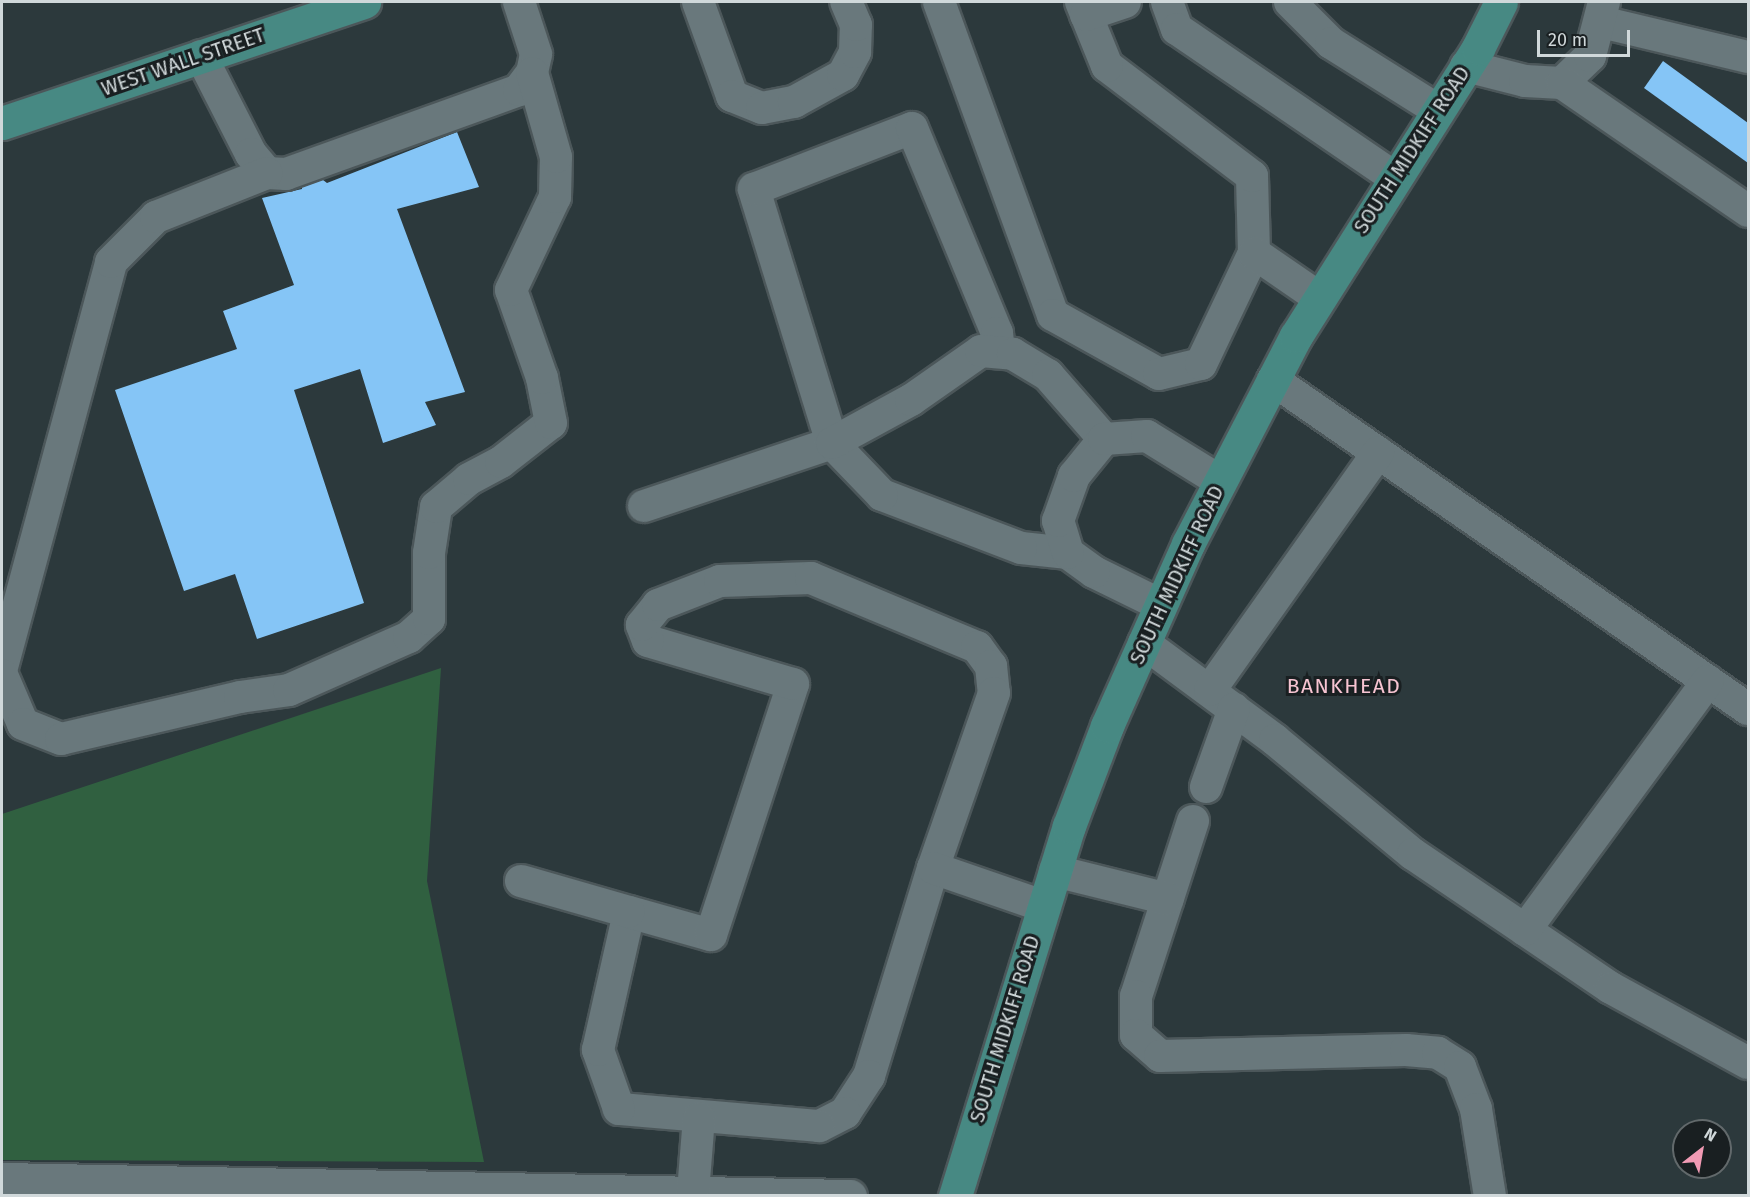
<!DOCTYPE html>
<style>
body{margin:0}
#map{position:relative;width:1750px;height:1197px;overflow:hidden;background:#2c393c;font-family:"Fira Sans",sans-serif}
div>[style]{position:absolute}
.green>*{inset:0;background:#306040}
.building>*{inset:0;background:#85c5f6}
.roads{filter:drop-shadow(2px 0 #4c575a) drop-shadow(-2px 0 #4c575a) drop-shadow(0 2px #4c575a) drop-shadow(0 -2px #4c575a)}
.minor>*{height:32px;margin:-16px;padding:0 16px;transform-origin:16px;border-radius:16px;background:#69787c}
.major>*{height:33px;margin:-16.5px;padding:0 16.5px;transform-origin:16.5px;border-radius:16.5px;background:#478983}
span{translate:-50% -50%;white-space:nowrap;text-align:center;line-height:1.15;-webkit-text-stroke:6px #191f21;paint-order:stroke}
.street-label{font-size:20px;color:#d0d8da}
.neighbourhood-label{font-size:21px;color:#f7c4d2;letter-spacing:1.5px}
.frame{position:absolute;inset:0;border:3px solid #d0d8da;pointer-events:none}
.north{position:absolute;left:1672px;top:1119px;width:60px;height:60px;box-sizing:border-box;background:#191f21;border:2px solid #62696b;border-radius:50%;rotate:31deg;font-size:16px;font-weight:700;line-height:24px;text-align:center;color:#d0d8da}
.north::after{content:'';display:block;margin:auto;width:21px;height:27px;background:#f19ab4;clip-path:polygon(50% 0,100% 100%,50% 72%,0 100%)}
.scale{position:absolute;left:1537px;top:30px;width:93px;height:27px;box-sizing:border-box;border:3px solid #d0d8da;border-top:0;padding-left:8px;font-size:18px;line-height:21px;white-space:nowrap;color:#d0d8da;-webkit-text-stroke:4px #191f21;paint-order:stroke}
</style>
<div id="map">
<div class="green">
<div style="clip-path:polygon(441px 668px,427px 881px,484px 1162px,2px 1160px,2px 814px)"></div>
</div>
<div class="building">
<div style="clip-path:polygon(1663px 61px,1748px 123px,1748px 163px,1644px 88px)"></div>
<div style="clip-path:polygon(457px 132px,479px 187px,397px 209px,465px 392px,425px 402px,436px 425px,383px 443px,360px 369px,294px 390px,364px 603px,257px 639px,235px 574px,184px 591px,115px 390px,237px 349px,223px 311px,294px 285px,262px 198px,302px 189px,302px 182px,315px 174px,327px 183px)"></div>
</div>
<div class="roads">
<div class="minor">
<div style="left:698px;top:2px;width:100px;rotate:70.1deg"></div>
<div style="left:732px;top:96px;width:32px;rotate:22deg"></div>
<div style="left:762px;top:108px;width:33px;rotate:-11deg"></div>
<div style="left:794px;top:102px;width:56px;rotate:-28.9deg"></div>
<div style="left:843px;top:75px;width:26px;rotate:-62deg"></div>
<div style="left:855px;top:52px;width:27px;rotate:-88deg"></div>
<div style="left:856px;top:25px;width:25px;rotate:-113deg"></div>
<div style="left:939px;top:2px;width:333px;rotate:70deg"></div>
<div style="left:1053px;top:315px;width:121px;rotate:29.1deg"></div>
<div style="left:1159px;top:374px;width:43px;rotate:-13.4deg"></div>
<div style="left:1201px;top:364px;width:123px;rotate:-64.5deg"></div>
<div style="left:1254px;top:253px;width:77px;rotate:-91.5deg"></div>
<div style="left:1252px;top:176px;width:182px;rotate:-142.8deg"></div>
<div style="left:1107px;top:66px;width:69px;rotate:-112.1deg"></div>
<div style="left:1167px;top:2px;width:29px;rotate:70deg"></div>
<div style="left:1177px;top:29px;width:263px;rotate:34.3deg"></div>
<div style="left:1290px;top:2px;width:58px;rotate:45deg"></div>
<div style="left:1331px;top:43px;width:126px;rotate:32.1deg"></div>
<div style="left:1086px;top:15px;width:41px;rotate:-18.4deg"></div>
<div style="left:1601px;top:22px;width:151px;rotate:13.4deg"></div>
<div style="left:201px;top:56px;width:110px;rotate:63deg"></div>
<div style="left:251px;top:154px;width:25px;rotate:50deg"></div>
<div style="left:267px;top:173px;width:19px;rotate:3deg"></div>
<div style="left:286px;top:174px;width:248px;rotate:-19.8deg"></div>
<div style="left:519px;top:90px;width:21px;rotate:-53deg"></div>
<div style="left:532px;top:73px;width:19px;rotate:-78deg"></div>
<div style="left:536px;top:54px;width:55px;rotate:-108.1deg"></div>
<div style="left:1466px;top:66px;width:61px;rotate:14.3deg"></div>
<div style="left:1525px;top:81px;width:37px;rotate:3deg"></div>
<div style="left:1562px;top:83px;width:39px;rotate:-44deg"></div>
<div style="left:1590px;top:56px;width:56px;rotate:-75.5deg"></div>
<div style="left:1562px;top:83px;width:226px;rotate:34.5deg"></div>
<div style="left:1254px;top:253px;width:78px;rotate:34.5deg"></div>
<div style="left:1273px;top:380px;width:578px;rotate:34.71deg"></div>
<div style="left:644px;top:506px;width:198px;rotate:-18.5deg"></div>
<div style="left:832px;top:443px;width:266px;rotate:-107.1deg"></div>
<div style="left:754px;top:189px;width:169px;rotate:-21.1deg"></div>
<div style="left:912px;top:128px;width:222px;rotate:67.5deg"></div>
<div style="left:997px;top:333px;width:18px;rotate:84deg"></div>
<div style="left:1068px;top:553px;width:47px;rotate:-173.9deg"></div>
<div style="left:1021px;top:548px;width:149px;rotate:-159.1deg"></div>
<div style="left:882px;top:495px;width:72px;rotate:-133.9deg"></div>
<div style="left:832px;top:443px;width:90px;rotate:-28.6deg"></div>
<div style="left:911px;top:400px;width:85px;rotate:-35deg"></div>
<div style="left:981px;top:351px;width:32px;rotate:5deg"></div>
<div style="left:1013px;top:354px;width:41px;rotate:31deg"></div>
<div style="left:1048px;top:375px;width:85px;rotate:48.8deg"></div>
<div style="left:1161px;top:605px;width:75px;rotate:-153.8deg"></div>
<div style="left:1094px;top:572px;width:32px;rotate:-144deg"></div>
<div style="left:1068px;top:553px;width:34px;rotate:-107deg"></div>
<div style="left:1058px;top:521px;width:48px;rotate:-70.4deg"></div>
<div style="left:1074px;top:476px;width:48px;rotate:-51deg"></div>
<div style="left:1104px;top:439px;width:43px;rotate:-4deg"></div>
<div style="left:1147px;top:436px;width:86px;rotate:31.7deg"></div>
<div style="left:1144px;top:643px;width:163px;rotate:36.5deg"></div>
<div style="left:1275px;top:740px;width:179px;rotate:39.6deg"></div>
<div style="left:1413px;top:854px;width:239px;rotate:34.1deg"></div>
<div style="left:1611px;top:988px;width:156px;rotate:28.7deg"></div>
<div style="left:2px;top:667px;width:419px;rotate:-74.9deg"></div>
<div style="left:111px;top:262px;width:64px;rotate:-45deg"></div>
<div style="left:156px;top:217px;width:119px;rotate:-21.6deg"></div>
<div style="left:2px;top:675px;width:53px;rotate:66.8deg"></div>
<div style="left:23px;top:724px;width:41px;rotate:21.5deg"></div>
<div style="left:61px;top:739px;width:184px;rotate:-13.2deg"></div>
<div style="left:240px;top:697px;width:49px;rotate:-8.1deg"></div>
<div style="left:289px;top:690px;width:131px;rotate:-23.8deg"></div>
<div style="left:409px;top:637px;width:27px;rotate:-42deg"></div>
<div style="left:429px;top:619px;width:66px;rotate:-90deg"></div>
<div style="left:429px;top:553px;width:47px;rotate:-81.3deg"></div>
<div style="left:436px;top:507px;width:43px;rotate:-40.3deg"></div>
<div style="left:469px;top:479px;width:36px;rotate:-28deg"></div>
<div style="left:501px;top:462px;width:63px;rotate:-38deg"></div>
<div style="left:551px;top:423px;width:46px;rotate:-101.3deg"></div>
<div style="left:542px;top:378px;width:93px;rotate:-109.4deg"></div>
<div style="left:511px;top:290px;width:103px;rotate:-64.7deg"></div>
<div style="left:555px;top:197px;width:40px;rotate:-88.6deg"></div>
<div style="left:556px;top:157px;width:87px;rotate:-105.9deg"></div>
<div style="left:1210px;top:690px;width:291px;rotate:-54.7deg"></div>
<div style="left:1206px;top:787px;width:83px;rotate:-70.3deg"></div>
<div style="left:1193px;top:821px;width:184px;rotate:108deg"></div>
<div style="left:1136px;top:996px;width:39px;rotate:90deg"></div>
<div style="left:1136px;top:1035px;width:32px;rotate:41deg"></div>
<div style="left:1160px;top:1056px;width:246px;rotate:-1.4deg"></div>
<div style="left:1406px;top:1050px;width:32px;rotate:5deg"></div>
<div style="left:1438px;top:1053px;width:26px;rotate:32deg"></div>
<div style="left:1460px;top:1067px;width:45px;rotate:69.1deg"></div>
<div style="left:1476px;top:1109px;width:88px;rotate:80.9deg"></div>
<div style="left:933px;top:868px;width:218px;rotate:107.1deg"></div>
<div style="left:869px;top:1076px;width:44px;rotate:123deg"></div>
<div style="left:845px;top:1113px;width:29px;rotate:153deg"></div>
<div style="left:819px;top:1126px;width:201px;rotate:-175.1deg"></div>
<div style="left:619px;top:1109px;width:63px;rotate:-109.6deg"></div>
<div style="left:598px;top:1050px;width:141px;rotate:-77.3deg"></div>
<div style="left:629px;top:912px;width:85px;rotate:15.7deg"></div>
<div style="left:711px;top:935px;width:264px;rotate:-71.9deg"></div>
<div style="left:793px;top:684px;width:151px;rotate:-163.5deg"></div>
<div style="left:648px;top:641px;width:17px;rotate:-111deg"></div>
<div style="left:642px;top:625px;width:26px;rotate:-51deg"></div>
<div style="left:658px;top:605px;width:66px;rotate:-21.2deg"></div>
<div style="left:720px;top:581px;width:91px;rotate:-1.9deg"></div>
<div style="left:811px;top:578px;width:180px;rotate:22.6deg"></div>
<div style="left:977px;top:647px;width:24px;rotate:54deg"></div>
<div style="left:991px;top:666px;width:27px;rotate:84deg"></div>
<div style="left:994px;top:693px;width:185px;rotate:109.2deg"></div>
<div style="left:933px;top:868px;width:116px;rotate:19.1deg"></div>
<div style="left:1055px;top:871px;width:116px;rotate:13.9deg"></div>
<div style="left:521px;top:881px;width:112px;rotate:16deg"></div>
<div style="left:1525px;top:930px;width:309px;rotate:-53.7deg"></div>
<div style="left:2px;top:1179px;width:849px;rotate:1.15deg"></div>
<div style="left:693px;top:1192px;width:74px;rotate:-85.4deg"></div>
</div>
<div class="major">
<div style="left:2px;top:123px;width:382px;rotate:-18.5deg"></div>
<div style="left:955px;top:1196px;width:387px;rotate:-72.9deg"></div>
<div style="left:1069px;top:826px;width:107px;rotate:-69.2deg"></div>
<div style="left:1107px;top:726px;width:199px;rotate:-66deg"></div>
<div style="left:1188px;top:544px;width:234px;rotate:-62.6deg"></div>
<div style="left:1296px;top:336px;width:341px;rotate:-57.7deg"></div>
<div style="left:1478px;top:48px;width:51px;rotate:-63.4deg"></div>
</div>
</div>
<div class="street-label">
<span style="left:183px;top:62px;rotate:-19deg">WEST WALL STREET</span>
<span style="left:1412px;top:150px;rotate:-57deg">SOUTH MIDKIFF ROAD</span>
<span style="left:1177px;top:575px;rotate:-65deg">SOUTH MIDKIFF ROAD</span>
<span style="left:1005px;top:1029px;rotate:-73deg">SOUTH MIDKIFF ROAD</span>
</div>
<div class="neighbourhood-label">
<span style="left:1344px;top:686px">BANKHEAD</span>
</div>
<div class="frame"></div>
<div class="north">N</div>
<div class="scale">20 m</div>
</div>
